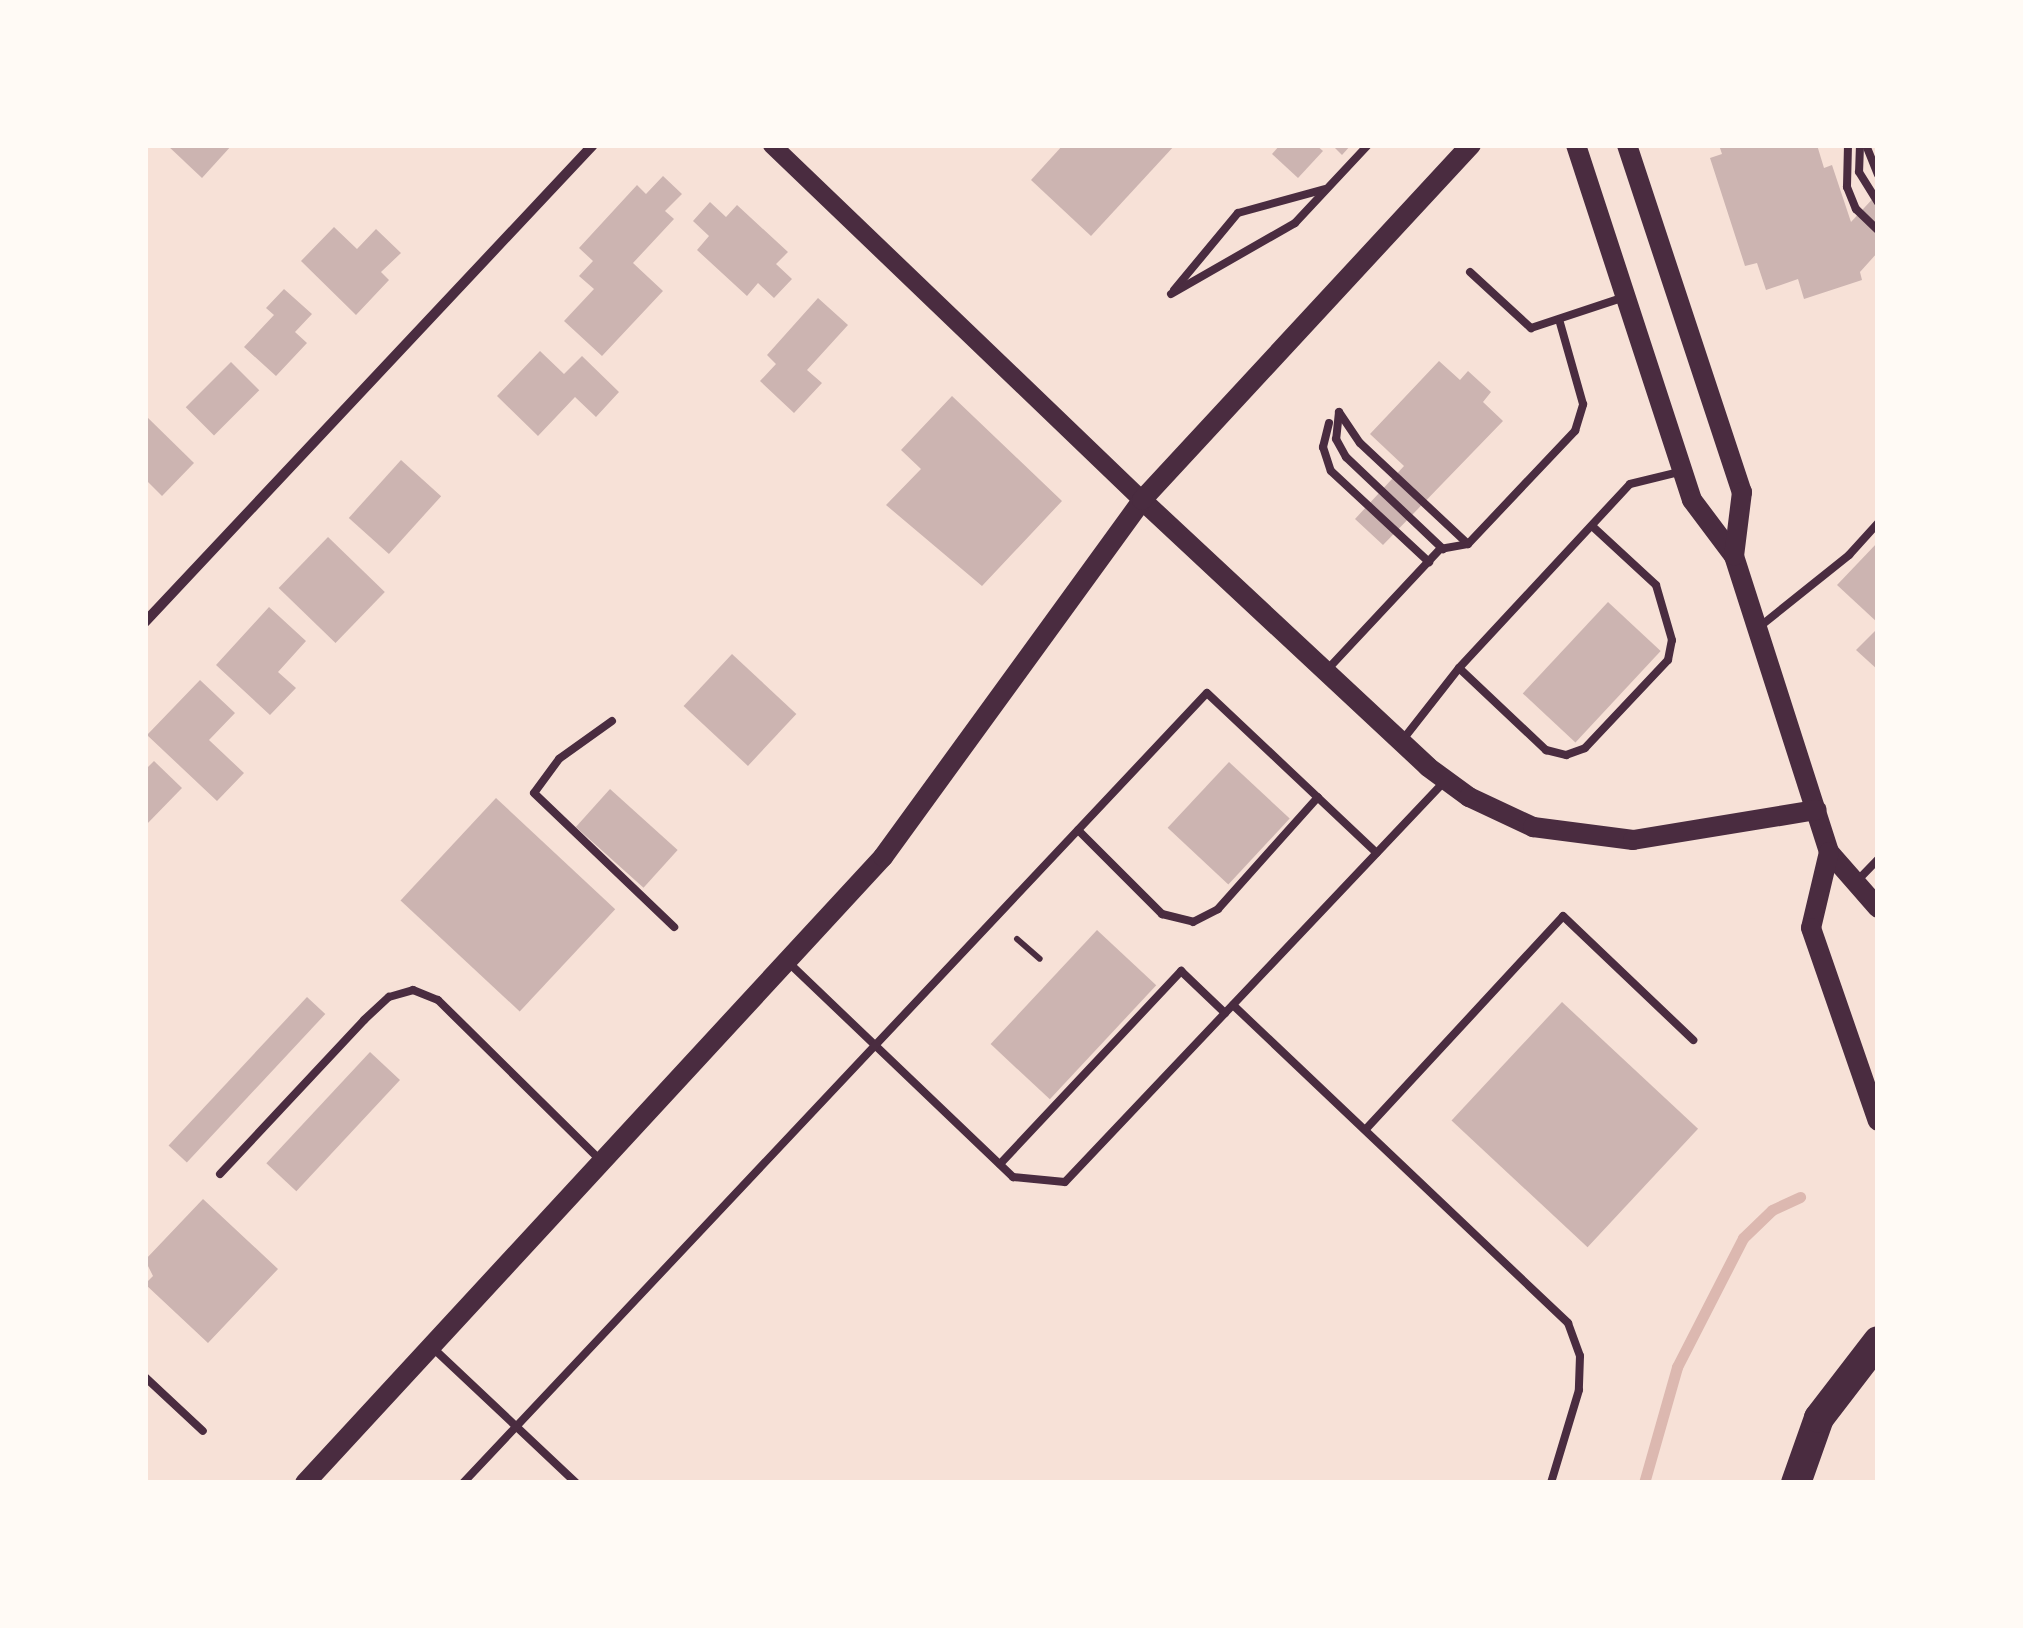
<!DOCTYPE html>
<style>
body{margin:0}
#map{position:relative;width:2023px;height:1628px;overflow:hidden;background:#f7e1d7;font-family:"Golos Text",sans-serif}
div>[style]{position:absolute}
.stream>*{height:11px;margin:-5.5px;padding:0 5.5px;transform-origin:5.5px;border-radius:5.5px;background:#dcb8b0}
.building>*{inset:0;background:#ccb4b1;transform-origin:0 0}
.path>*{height:6px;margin:-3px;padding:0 3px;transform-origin:3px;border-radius:3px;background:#4a2c40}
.service>*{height:8px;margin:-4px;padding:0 4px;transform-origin:4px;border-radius:4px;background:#4a2c40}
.minor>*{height:10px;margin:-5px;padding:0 5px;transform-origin:5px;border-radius:5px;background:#4a2c40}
.tertiary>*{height:18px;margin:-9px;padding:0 9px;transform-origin:9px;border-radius:9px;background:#4a2c40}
.secondary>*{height:20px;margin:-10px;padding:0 10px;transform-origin:10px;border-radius:10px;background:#4a2c40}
.motorway>*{height:30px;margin:-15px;padding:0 15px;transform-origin:15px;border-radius:15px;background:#4a2c40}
span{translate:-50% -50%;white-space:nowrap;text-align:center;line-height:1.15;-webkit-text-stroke:10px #fffaf5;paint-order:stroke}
.frame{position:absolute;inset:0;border:148px solid #fffaf5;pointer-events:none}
</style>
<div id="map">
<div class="stream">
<div style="left:1644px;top:1483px;width:121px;rotate:-74.1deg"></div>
<div style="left:1677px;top:1367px;width:145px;rotate:-62.9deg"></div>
<div style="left:1743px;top:1238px;width:40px;rotate:-44deg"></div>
<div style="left:1772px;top:1210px;width:31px;rotate:-25deg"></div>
</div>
<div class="building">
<div style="clip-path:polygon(167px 145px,232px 145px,202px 178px)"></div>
<div style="clip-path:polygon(1063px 145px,1175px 145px,1091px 236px,1031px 180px)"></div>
<div style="clip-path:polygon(1280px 145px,1316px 145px,1323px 151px,1298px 178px,1272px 154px)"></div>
<div style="clip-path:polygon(1332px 145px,1351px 145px,1342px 155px)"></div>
<div style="clip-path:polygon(1719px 145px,1817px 145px,1824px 168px,1832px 165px,1851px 222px,1878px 193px,1878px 252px,1860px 272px,1862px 280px,1804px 299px,1798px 279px,1766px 290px,1757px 263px,1745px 266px,1710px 158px,1722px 154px)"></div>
<div style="clip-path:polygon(663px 176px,682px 194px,665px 211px,674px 219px,633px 263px,663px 291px,602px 356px,564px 321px,594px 289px,579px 276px,593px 261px,579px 248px,637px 185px,646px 194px)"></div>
<div style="clip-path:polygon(710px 202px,726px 217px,737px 205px,788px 252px,776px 264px,792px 279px,774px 298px,758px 283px,747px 296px,697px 250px,709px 236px,693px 221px)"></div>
<div style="clip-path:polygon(334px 227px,357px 249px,376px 229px,401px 253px,381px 272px,389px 280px,356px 315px,301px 261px)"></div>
<div style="clip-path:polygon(284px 289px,312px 314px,295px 332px,307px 343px,276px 376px,244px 347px,274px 315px,266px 308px)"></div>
<div style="clip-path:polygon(818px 298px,848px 325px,807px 370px,822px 383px,794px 413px,760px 381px,776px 364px,767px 355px)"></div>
<div style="clip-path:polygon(540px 351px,564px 374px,582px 356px,619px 392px,596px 417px,575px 397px,538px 436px,497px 396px)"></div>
<div style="clip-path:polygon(1439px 361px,1460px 380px,1468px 371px,1491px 392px,1483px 402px,1503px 421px,1383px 545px,1355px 519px,1404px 466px,1370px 434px)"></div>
<div style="left:231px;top:362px;width:40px;height:64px;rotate:45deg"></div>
<div style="clip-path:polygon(952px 396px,1062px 501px,982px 586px,886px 505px,921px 469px,901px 450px)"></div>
<div style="clip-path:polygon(145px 415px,194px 463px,162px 496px,145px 479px)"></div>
<div style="left:401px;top:460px;width:54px;height:78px;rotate:42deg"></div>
<div style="left:328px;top:537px;width:79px;height:71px;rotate:44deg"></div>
<div style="clip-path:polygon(1878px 542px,1878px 623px,1837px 585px)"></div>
<div style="left:1608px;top:602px;width:72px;height:125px;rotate:43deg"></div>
<div style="clip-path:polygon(269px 607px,306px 641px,278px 672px,296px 688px,270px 715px,216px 665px)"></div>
<div style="clip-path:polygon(1878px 628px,1878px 670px,1856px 650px)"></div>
<div style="left:732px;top:654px;width:88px;height:71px;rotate:43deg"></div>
<div style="clip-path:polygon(200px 680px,235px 713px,209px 740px,244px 773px,217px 801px,147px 735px)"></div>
<div style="clip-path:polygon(154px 761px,182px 788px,145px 826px,145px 770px)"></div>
<div style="left:1229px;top:762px;width:83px;height:90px;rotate:43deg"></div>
<div style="left:610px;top:789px;width:91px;height:51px;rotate:42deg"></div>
<div style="left:496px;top:798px;width:163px;height:140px;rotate:43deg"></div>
<div style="left:1097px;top:930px;width:81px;height:156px;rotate:43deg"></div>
<div style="left:307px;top:997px;width:25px;height:203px;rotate:43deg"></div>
<div style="left:1562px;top:1002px;width:186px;height:162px;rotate:43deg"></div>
<div style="left:370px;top:1052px;width:41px;height:152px;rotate:43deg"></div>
<div style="clip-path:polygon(203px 1199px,278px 1269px,208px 1343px,145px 1284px,153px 1276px,145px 1260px)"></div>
</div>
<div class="path">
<div style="left:1017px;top:939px;width:30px;rotate:41deg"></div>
</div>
<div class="service">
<div style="left:1848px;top:145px;width:42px;rotate:91.4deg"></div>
<div style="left:1847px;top:187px;width:24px;rotate:68deg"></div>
<div style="left:1856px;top:209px;width:30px;rotate:44deg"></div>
<div style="left:1860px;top:145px;width:27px;rotate:92deg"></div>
<div style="left:1859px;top:172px;width:36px;rotate:58deg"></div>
<div style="left:1866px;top:145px;width:32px;rotate:68deg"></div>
<div style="left:1470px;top:272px;width:83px;rotate:42.6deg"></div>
<div style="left:1531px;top:328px;width:99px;rotate:-18.3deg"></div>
<div style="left:1174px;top:290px;width:100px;rotate:-50.3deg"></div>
<div style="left:1238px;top:213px;width:90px;rotate:-15.4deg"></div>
<div style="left:1171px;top:294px;width:143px;rotate:-29.8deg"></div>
<div style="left:1295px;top:223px;width:107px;rotate:-46.9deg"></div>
<div style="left:1339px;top:412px;width:37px;rotate:56deg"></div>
<div style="left:1360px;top:443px;width:148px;rotate:43.1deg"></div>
<div style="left:1339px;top:412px;width:27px;rotate:96deg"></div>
<div style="left:1336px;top:439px;width:21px;rotate:61deg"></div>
<div style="left:1346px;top:457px;width:134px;rotate:43.5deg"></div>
<div style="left:1329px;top:423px;width:25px;rotate:104deg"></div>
<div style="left:1323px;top:447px;width:25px;rotate:72deg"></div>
<div style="left:1331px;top:471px;width:134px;rotate:42.9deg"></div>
<div style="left:1758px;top:628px;width:117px;rotate:-38.7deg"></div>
<div style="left:1849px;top:555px;width:43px;rotate:-47.8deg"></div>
<div style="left:1459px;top:668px;width:120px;rotate:43.3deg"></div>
<div style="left:1546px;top:750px;width:21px;rotate:14deg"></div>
<div style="left:1566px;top:755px;width:20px;rotate:-20deg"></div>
<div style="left:1585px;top:748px;width:121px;rotate:-46.7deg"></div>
<div style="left:1668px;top:660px;width:20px;rotate:-79deg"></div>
<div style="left:1672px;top:640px;width:57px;rotate:-106.2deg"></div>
<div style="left:1656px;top:585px;width:87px;rotate:-137.3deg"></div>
<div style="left:1326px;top:671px;width:167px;rotate:-46.9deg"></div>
<div style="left:1440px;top:549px;width:28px;rotate:-10deg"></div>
<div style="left:1468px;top:544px;width:156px;rotate:-46.6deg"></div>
<div style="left:1575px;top:431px;width:28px;rotate:-73deg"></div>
<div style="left:1583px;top:404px;width:88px;rotate:-105.8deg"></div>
<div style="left:612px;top:721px;width:65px;rotate:144.4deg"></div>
<div style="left:559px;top:759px;width:42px;rotate:126.3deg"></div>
<div style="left:534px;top:793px;width:194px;rotate:43.7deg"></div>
<div style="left:1401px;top:742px;width:94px;rotate:-51.9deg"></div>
<div style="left:1459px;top:668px;width:251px;rotate:-47.1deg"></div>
<div style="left:1630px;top:484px;width:50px;rotate:-13.8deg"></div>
<div style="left:1078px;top:830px;width:119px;rotate:45deg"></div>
<div style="left:1162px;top:914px;width:32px;rotate:14deg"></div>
<div style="left:1193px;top:922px;width:28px;rotate:-27deg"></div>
<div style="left:1218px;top:909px;width:150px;rotate:-48.2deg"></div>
<div style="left:1857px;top:881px;width:30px;rotate:-46deg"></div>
<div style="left:789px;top:963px;width:310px;rotate:43.7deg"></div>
<div style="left:1013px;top:1177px;width:52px;rotate:5.5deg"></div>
<div style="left:1065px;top:1182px;width:550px;rotate:-46.55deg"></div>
<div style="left:1233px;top:1005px;width:462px;rotate:43.5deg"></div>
<div style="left:1568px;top:1323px;width:35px;rotate:70deg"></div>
<div style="left:1580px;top:1356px;width:34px;rotate:92deg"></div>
<div style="left:1579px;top:1390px;width:97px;rotate:106.8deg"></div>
<div style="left:1366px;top:1129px;width:290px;rotate:-47.2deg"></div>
<div style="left:1563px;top:916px;width:180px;rotate:43.6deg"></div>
<div style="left:1000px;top:1164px;width:265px;rotate:-46.8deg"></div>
<div style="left:1181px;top:971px;width:61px;rotate:43.7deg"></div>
<div style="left:220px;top:1174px;width:211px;rotate:-46.9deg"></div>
<div style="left:364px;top:1020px;width:34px;rotate:-43deg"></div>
<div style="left:389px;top:997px;width:25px;rotate:-16deg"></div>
<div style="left:413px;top:990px;width:27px;rotate:22deg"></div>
<div style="left:438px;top:1000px;width:229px;rotate:44.6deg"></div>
<div style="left:434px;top:1349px;width:195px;rotate:43.3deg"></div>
<div style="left:145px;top:1377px;width:79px;rotate:43deg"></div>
<div style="left:463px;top:1483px;width:1085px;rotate:-46.72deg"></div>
<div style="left:1207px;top:693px;width:233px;rotate:43.3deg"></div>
</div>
<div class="minor">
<div style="left:145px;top:622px;width:654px;rotate:-46.8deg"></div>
</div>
<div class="tertiary">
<div style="left:772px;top:145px;width:513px;rotate:43.81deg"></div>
</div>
<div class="secondary">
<div style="left:1576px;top:145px;width:373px;rotate:71.9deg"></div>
<div style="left:1692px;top:500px;width:70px;rotate:53.1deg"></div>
<div style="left:1734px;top:556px;width:311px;rotate:72.2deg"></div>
<div style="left:1829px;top:852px;width:74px;rotate:48.8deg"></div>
<div style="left:1627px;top:145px;width:366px;rotate:71.7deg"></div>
<div style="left:1742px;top:492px;width:64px;rotate:97.1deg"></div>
<div style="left:1142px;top:500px;width:391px;rotate:43deg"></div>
<div style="left:1428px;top:767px;width:51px;rotate:36.2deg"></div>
<div style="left:1469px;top:797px;width:71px;rotate:25.1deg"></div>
<div style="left:1533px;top:827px;width:101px;rotate:7.4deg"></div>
<div style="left:1633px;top:840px;width:186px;rotate:-9.3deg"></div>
<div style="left:1829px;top:852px;width:78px;rotate:103.3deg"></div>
<div style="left:1811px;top:928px;width:204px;rotate:70.9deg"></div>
<div style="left:305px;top:1483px;width:852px;rotate:-47.28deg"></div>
<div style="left:883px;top:857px;width:441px;rotate:-54deg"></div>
<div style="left:1142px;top:500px;width:484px;rotate:-47.2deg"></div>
</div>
<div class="motorway">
<div style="left:1796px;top:1483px;width:69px;rotate:-70.5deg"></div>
<div style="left:1819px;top:1418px;width:97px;rotate:-52.5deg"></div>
</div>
<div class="frame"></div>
</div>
